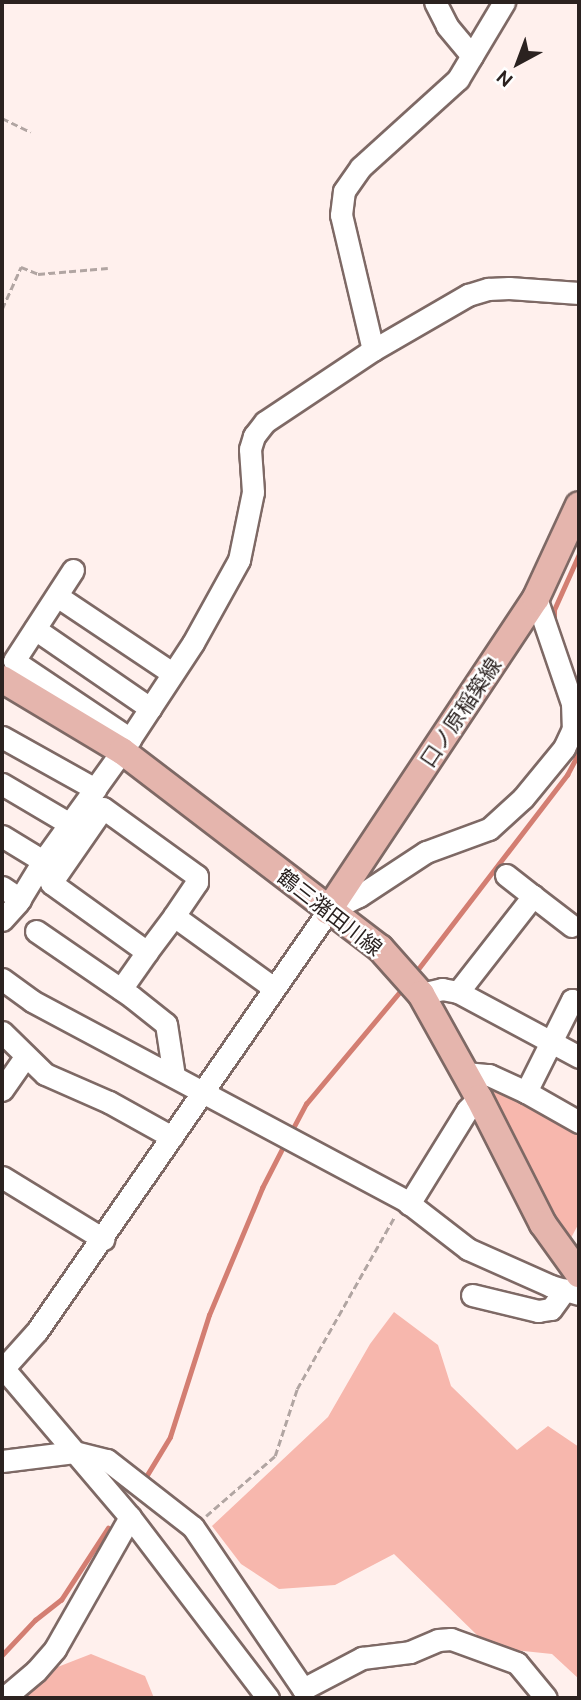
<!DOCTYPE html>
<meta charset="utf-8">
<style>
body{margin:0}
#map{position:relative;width:581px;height:1700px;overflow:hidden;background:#fff0ed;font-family:Ubuntu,"Noto Sans JP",sans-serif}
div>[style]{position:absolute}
.green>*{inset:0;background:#f7b7ad}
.stream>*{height:4.5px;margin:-2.25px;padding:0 2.25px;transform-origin:2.25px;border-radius:2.25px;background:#d37e72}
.path>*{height:2.5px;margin-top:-1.25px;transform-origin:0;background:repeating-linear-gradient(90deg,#b1a5a2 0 7px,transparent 0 10.5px)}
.roads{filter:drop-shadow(2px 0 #7e6965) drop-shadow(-2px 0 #7e6965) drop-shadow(0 2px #7e6965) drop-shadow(0 -2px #7e6965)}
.minor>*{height:21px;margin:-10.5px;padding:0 10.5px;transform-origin:10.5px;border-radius:10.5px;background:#fff}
.major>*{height:26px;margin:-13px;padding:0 13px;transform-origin:13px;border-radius:13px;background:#e5b5ad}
span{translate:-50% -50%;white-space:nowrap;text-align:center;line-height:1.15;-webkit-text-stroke:5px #fff;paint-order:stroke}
.street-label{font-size:21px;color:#2b2220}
.frame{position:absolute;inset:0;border:4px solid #2b2220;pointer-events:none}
.north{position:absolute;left:483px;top:28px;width:70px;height:70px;-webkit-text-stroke:5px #fff;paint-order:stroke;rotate:221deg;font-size:19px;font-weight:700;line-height:28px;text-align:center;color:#2b2220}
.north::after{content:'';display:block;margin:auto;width:24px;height:32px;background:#2b2220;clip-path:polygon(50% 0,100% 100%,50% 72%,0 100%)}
</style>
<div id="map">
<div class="green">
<div style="clip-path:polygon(492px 1091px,510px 1094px,579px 1132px,579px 1223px,571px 1238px,538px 1196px,485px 1094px)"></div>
<div style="clip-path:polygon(394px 1312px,438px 1345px,451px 1386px,517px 1450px,548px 1426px,579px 1447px,579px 1679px,552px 1654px,514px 1650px,479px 1637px,394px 1554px,335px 1585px,279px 1589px,241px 1564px,212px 1526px,328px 1417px,370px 1344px)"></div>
<div style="clip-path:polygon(91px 1654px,145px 1676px,154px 1698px,23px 1698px,55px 1668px)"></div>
</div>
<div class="stream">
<div style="left:554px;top:621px;width:11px;rotate:-90deg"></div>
<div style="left:554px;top:610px;width:61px;rotate:-65.9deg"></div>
<div style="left:415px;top:973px;width:250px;rotate:-52.5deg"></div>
<div style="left:567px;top:775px;width:19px;rotate:-62deg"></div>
<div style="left:576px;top:758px;width:20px;rotate:-81deg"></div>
<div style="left:291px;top:1132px;width:32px;rotate:-62deg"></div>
<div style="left:306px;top:1104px;width:151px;rotate:-50.1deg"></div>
<div style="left:144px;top:1480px;width:50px;rotate:-58.8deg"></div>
<div style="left:170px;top:1437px;width:128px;rotate:-72.3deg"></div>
<div style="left:209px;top:1315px;width:138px;rotate:-67.3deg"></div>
<div style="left:262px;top:1188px;width:51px;rotate:-62.9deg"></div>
<div style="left:2px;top:1655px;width:48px;rotate:-46.7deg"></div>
<div style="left:35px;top:1620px;width:33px;rotate:-38deg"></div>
<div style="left:61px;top:1600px;width:86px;rotate:-56.9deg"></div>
</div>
<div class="path">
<div style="left:2px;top:118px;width:32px;rotate:26deg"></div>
<div style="left:2px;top:309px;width:46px;rotate:-65.7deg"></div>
<div style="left:21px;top:267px;width:18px;rotate:22deg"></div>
<div style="left:38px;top:274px;width:70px;rotate:-4.9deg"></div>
<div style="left:206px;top:1516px;width:91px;rotate:-41deg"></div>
<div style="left:275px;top:1456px;width:71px;rotate:-71.8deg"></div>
<div style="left:297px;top:1389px;width:199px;rotate:-60.5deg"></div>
</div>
<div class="roads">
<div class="minor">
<div style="left:435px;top:2px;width:27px;rotate:63deg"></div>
<div style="left:447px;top:26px;width:39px;rotate:50deg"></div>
<div style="left:373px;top:350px;width:139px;rotate:-103.3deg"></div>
<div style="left:341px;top:215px;width:24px;rotate:-83deg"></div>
<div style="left:344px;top:191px;width:29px;rotate:-55deg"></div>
<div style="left:361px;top:167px;width:131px;rotate:-42.2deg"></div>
<div style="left:458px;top:79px;width:90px;rotate:-59.1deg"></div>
<div style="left:73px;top:570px;width:108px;rotate:123deg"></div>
<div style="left:14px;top:661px;width:140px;rotate:33.9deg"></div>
<div style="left:57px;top:596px;width:138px;rotate:33.8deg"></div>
<div style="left:536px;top:598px;width:111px;rotate:71.1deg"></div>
<div style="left:572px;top:703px;width:26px;rotate:88deg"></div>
<div style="left:573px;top:729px;width:6px;rotate:18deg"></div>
<div style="left:35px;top:629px;width:140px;rotate:34.5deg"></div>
<div style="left:2px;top:737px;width:107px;rotate:29.2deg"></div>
<div style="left:2px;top:784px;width:79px;rotate:30.5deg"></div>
<div style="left:2px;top:836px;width:48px;rotate:31.4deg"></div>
<div style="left:506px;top:875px;width:34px;rotate:38deg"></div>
<div style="left:2px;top:887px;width:22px;rotate:34deg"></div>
<div style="left:174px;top:916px;width:45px;rotate:126.9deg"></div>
<div style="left:147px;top:952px;width:118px;rotate:-144.3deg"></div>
<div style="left:51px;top:883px;width:91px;rotate:-55.3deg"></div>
<div style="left:103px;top:808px;width:116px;rotate:35.9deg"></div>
<div style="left:197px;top:876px;width:6px;rotate:90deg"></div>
<div style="left:197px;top:882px;width:41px;rotate:124.1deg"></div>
<div style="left:174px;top:916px;width:123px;rotate:35.8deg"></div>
<div style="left:2px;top:920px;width:24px;rotate:-48deg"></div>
<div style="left:18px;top:902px;width:48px;rotate:-58.6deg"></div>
<div style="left:43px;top:861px;width:135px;rotate:-54.3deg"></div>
<div style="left:122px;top:751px;width:129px;rotate:-56.7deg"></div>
<div style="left:193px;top:643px;width:95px;rotate:-61deg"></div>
<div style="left:239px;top:560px;width:69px;rotate:-78.4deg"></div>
<div style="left:253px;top:492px;width:43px;rotate:-94deg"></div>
<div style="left:250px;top:449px;width:14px;rotate:-73deg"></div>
<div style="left:254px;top:436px;width:18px;rotate:-52deg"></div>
<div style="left:265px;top:422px;width:130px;rotate:-33.7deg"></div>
<div style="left:373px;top:350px;width:110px;rotate:-30.1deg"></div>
<div style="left:468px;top:295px;width:21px;rotate:-17deg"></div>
<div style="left:488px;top:289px;width:21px;rotate:-3deg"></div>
<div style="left:509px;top:288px;width:70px;rotate:4.1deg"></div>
<div style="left:36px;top:931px;width:116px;rotate:34.5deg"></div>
<div style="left:132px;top:997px;width:43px;rotate:38.5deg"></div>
<div style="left:166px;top:1024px;width:53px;rotate:81.3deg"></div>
<div style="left:2px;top:979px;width:37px;rotate:36deg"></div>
<div style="left:32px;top:1001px;width:424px;rotate:28.1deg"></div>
<div style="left:406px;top:1201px;width:78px;rotate:37.7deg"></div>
<div style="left:468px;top:1249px;width:91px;rotate:24deg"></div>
<div style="left:551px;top:1286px;width:29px;rotate:16deg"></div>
<div style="left:121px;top:989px;width:45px;rotate:-54.9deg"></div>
<div style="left:458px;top:992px;width:122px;rotate:-52deg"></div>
<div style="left:533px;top:896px;width:49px;rotate:37.6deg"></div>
<div style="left:421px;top:994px;width:22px;rotate:-13deg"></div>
<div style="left:442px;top:989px;width:16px;rotate:11deg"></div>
<div style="left:458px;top:992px;width:137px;rotate:28.2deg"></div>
<div style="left:579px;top:1004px;width:8px;rotate:-150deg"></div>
<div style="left:572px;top:1000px;width:103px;rotate:116.6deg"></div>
<div style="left:526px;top:1092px;width:61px;rotate:29.5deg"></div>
<div style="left:2px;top:1032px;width:60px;rotate:44.3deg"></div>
<div style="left:45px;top:1074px;width:70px;rotate:23.6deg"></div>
<div style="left:109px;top:1102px;width:72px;rotate:29.1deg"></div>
<div style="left:465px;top:1073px;width:24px;rotate:5deg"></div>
<div style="left:489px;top:1075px;width:41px;rotate:24.7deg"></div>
<div style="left:2px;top:1090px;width:40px;rotate:-55.1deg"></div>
<div style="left:2px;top:1177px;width:119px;rotate:31.5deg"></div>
<div style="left:409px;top:1204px;width:110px;rotate:-58.3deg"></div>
<div style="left:467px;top:1110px;width:17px;rotate:-45deg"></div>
<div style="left:472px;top:1295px;width:68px;rotate:13.6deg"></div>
<div style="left:538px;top:1311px;width:13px;rotate:-9deg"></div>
<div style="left:551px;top:1309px;width:24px;rotate:-54deg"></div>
<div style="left:4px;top:1369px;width:194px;rotate:49.6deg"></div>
<div style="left:130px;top:1517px;width:228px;rotate:52.7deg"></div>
<div style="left:2px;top:1370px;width:52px;rotate:-48.1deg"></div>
<div style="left:37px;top:1331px;width:511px;rotate:-55.28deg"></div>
<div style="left:328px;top:911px;width:34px;rotate:-26deg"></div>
<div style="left:359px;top:896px;width:80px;rotate:-33.3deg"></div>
<div style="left:426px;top:852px;width:67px;rotate:-20.1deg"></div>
<div style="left:489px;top:829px;width:46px;rotate:-42.4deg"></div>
<div style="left:523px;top:798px;width:65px;rotate:-50.6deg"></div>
<div style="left:564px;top:748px;width:21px;rotate:-65deg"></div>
<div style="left:2px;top:1461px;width:73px;rotate:-7.1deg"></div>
<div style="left:74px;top:1452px;width:34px;rotate:14deg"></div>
<div style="left:107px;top:1460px;width:109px;rotate:37.9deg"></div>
<div style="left:193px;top:1527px;width:196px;rotate:55.8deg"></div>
<div style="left:303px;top:1689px;width:67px;rotate:-27.7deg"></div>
<div style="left:362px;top:1658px;width:48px;rotate:-7.1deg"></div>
<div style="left:410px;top:1652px;width:30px;rotate:-23deg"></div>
<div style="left:438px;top:1640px;width:13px;rotate:-4deg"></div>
<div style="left:451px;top:1639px;width:70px;rotate:20deg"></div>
<div style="left:517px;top:1663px;width:45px;rotate:50.4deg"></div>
<div style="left:4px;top:1698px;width:42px;rotate:-40.2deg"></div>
<div style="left:36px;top:1671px;width:29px;rotate:-49deg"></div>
<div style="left:55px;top:1649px;width:152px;rotate:-60.4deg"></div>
</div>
<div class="major">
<div style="left:2px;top:679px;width:140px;rotate:31deg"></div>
<div style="left:122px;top:751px;width:325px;rotate:37.4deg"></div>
<div style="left:380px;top:948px;width:62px;rotate:48.3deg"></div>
<div style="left:421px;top:994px;width:119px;rotate:60.9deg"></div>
<div style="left:479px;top:1098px;width:141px;rotate:63.1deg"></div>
<div style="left:543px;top:1224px;width:62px;rotate:54.2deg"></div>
<div style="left:328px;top:911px;width:376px;rotate:-56.4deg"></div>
<div style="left:536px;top:598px;width:102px;rotate:-65.2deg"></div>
</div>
</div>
<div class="street-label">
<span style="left:460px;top:712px;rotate:-56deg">口ノ原稲築線</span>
<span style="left:330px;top:912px;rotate:38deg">鶴三潴田川線</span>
</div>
<div class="frame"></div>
<div class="north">N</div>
</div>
